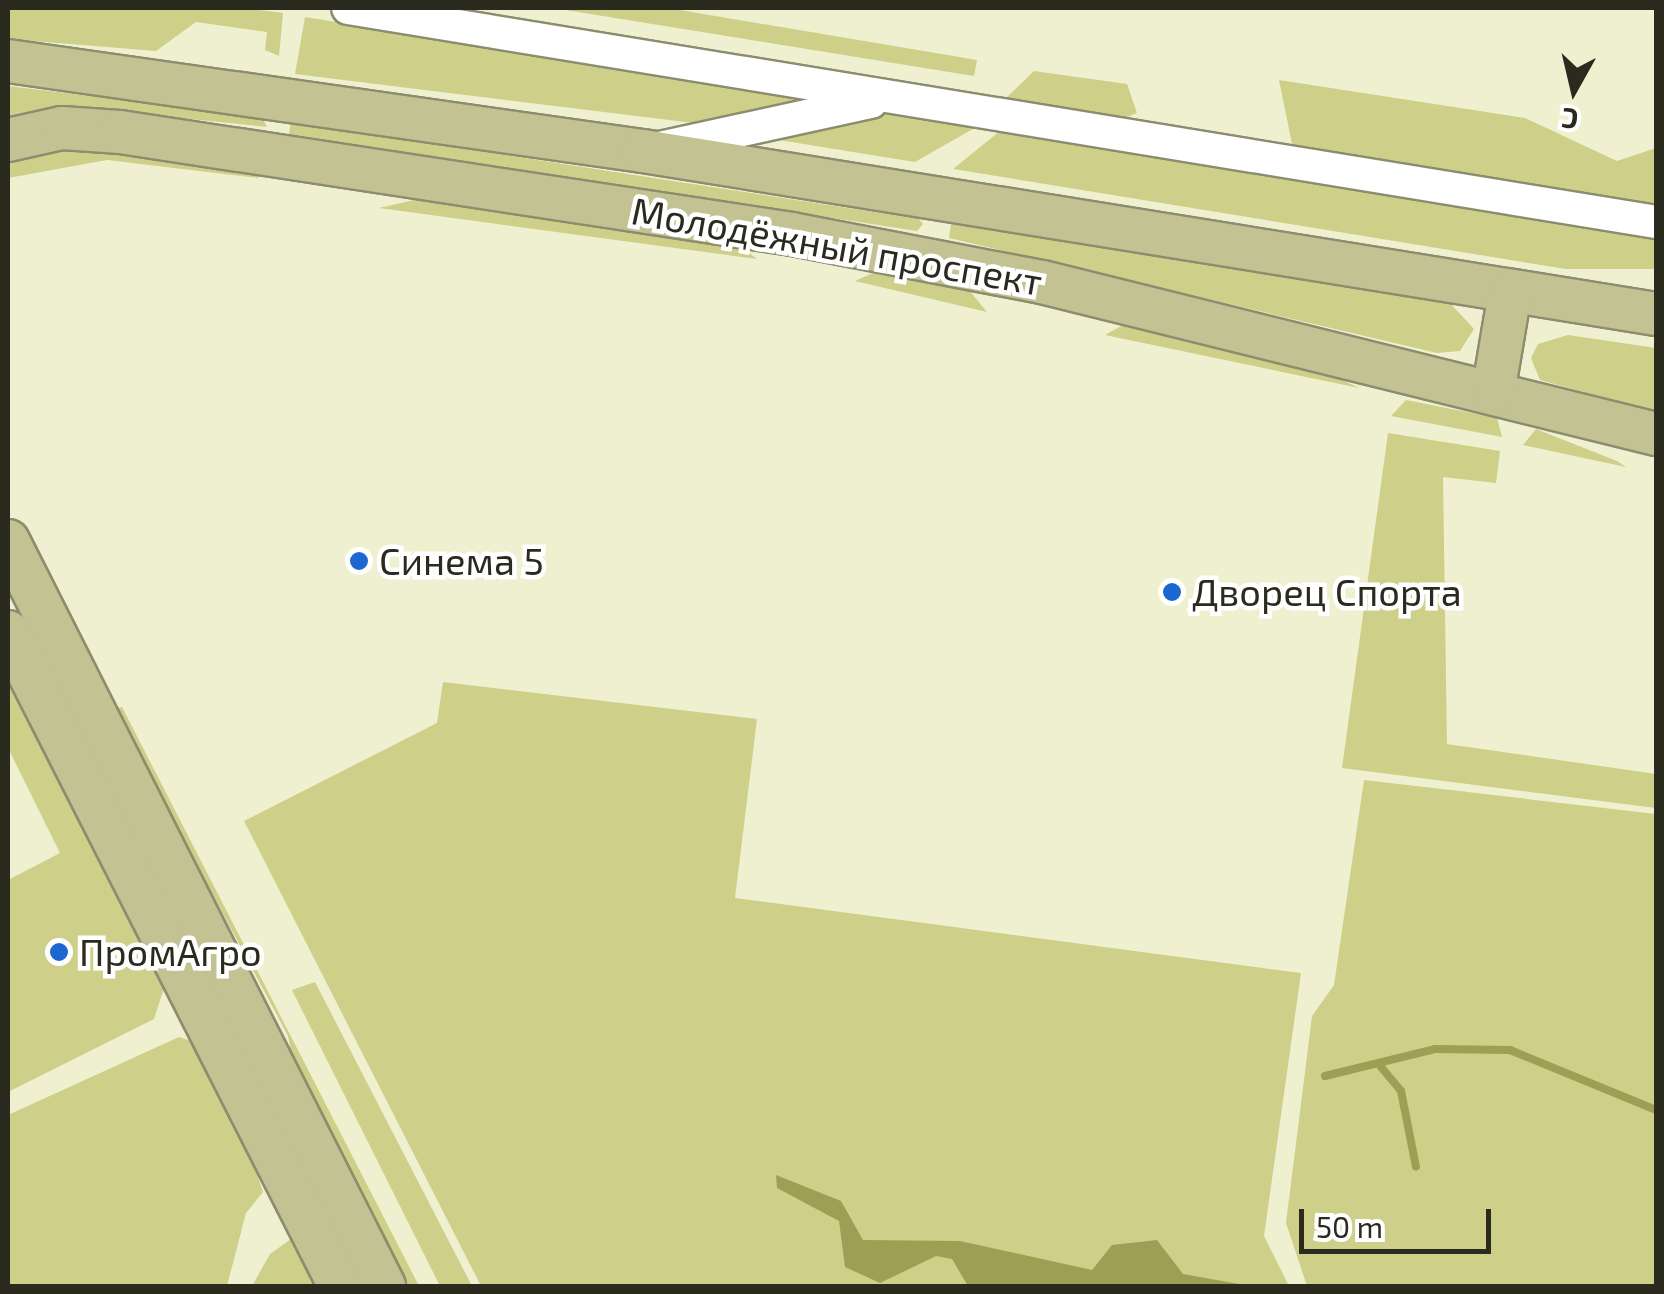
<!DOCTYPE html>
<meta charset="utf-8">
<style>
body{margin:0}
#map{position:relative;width:1664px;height:1294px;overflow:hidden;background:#eff0d0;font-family:"Exo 2",sans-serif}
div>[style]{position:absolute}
.green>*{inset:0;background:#cecf89}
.water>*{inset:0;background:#9e9e55}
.stream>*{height:8px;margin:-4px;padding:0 4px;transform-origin:4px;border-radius:4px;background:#9e9e55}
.roads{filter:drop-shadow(2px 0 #8c8c6f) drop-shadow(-2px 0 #8c8c6f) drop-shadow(0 2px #8c8c6f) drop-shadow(0 -2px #8c8c6f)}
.minor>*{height:32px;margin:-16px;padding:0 16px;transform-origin:16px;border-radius:16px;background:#fff}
.major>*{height:42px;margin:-21px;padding:0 21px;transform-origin:21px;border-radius:21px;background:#c2c292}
.dots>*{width:28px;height:28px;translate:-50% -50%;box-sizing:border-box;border:5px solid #fff;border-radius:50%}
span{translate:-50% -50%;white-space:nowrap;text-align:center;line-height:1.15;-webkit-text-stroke:9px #fff;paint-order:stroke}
.street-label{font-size:38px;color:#2a2a1e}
.poi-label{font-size:38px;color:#2a2a1e}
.left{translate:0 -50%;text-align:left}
.frame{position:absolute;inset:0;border:10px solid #2a2a1e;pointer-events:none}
.north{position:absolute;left:1524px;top:40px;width:100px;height:100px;-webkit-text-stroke:8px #fff;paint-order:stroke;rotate:188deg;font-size:28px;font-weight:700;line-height:40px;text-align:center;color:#2a2a1e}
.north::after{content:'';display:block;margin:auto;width:35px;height:45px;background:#2a2a1e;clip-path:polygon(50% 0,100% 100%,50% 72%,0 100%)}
.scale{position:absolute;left:1299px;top:1209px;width:192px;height:45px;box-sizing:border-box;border:5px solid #2a2a1e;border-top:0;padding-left:12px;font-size:30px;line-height:35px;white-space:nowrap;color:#2a2a1e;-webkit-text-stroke:8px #fff;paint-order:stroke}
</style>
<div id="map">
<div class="green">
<div style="clip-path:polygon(8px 8px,244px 8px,283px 13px,279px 56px,265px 50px,267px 32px,196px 22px,156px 51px,8px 39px)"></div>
<div style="clip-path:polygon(553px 8px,668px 8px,977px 60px,974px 76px)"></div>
<div style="clip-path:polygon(305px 17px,822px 100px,710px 125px,295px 74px)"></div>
<div style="clip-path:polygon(1034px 71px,1127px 84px,1137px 113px,1122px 119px,1001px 103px)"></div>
<div style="clip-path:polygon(1279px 80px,1525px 118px,1617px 161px,1656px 148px,1656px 207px,1293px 149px)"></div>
<div style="clip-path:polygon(8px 86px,262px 117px,267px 127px,93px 109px,45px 108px,8px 121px)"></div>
<div style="clip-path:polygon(894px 113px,978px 126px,915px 162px,761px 137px)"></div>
<div style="clip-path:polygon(291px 122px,919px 219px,923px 224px,917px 231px,289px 134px)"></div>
<div style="clip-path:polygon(1000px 131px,1656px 237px,1656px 269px,1566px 269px,953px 169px)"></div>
<div style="clip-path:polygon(72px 144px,259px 169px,258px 178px,107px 160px,8px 178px,8px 161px)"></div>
<div style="clip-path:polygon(423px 198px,744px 249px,757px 259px,379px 208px)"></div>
<div style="clip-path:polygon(951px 224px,1449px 302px,1474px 329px,1460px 351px,1437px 353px,949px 238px)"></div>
<div style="clip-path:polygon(873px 273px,969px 290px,987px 312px,855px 281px)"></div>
<div style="clip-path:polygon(1125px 324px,1338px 378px,1359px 388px,1105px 335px)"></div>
<div style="clip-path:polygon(1568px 335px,1656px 348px,1656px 412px,1540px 380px,1531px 358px,1538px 344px)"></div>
<div style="clip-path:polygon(1406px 400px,1497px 418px,1502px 437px,1391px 416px)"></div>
<div style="clip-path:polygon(1536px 429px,1617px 461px,1626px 467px,1523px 445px)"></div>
<div style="clip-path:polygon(1388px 433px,1500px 451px,1496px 483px,1443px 477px,1447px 744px,1656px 774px,1656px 808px,1342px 768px)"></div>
<div style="clip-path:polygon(8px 681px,165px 985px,154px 1019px,8px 1092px,8px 880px,60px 853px,8px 748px)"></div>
<div style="clip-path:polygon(443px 682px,757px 719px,735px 898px,1301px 973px,1264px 1236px,1289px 1286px,481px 1286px,244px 821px,437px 723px)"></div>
<div style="clip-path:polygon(122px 707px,419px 1286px,402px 1286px,295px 1073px,288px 1036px,114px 709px)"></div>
<div style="clip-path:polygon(1364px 780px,1656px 814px,1656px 1286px,1307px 1286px,1286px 1223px,1312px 1016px,1334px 985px)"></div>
<div style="clip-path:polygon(315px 982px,472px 1286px,440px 1286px,292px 990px)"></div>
<div style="clip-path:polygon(179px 1037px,194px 1042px,238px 1118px,263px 1192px,246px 1213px,227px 1286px,8px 1286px,8px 1115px)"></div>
<div style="clip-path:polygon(291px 1239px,317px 1286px,252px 1286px,270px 1254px)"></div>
</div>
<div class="water">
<div style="clip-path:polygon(776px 1175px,841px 1201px,863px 1240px,960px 1241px,1092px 1270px,1112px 1245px,1157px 1240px,1183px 1274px,1250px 1286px,968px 1286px,952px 1259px,936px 1256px,880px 1283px,845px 1267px,839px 1221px,777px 1188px)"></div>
</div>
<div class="stream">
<div style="left:1381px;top:1067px;width:31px;rotate:50deg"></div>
<div style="left:1401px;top:1091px;width:77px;rotate:78.8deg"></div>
<div style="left:1325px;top:1076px;width:113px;rotate:-13.8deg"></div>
<div style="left:1435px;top:1049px;width:75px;rotate:0.8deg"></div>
<div style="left:1510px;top:1050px;width:158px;rotate:22.3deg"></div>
</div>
<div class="roads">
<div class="minor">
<div style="left:348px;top:8px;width:1325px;rotate:9.29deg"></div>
<div style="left:660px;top:148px;width:216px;rotate:-12.3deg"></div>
</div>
<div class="major">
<div style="left:8px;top:61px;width:641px;rotate:8.07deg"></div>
<div style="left:643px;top:151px;width:1026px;rotate:9.14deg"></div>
<div style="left:8px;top:140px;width:55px;rotate:-12.5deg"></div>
<div style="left:62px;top:128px;width:58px;rotate:3.9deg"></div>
<div style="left:120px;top:132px;width:680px;rotate:8.63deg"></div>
<div style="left:792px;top:234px;width:255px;rotate:10.9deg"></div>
<div style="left:1042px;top:282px;width:633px;rotate:13.9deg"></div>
<div style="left:1493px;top:393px;width:102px;rotate:-80.4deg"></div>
<div style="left:8px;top:541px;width:835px;rotate:63.22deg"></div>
<div style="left:8px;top:632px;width:733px;rotate:63.09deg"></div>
</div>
</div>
<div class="dots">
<div style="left:359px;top:561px;background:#1d67d2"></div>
<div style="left:1172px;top:592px;background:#1d67d2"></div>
<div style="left:59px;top:952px;background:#1d67d2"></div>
</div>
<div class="street-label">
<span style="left:837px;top:246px;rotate:10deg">Молодёжный проспект</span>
</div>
<div class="poi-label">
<span class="left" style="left:379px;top:561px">Синема 5</span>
<span class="left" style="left:1192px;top:592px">Дворец Спорта</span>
<span class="left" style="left:79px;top:952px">ПромАгро</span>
</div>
<div class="frame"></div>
<div class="north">С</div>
<div class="scale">50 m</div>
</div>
